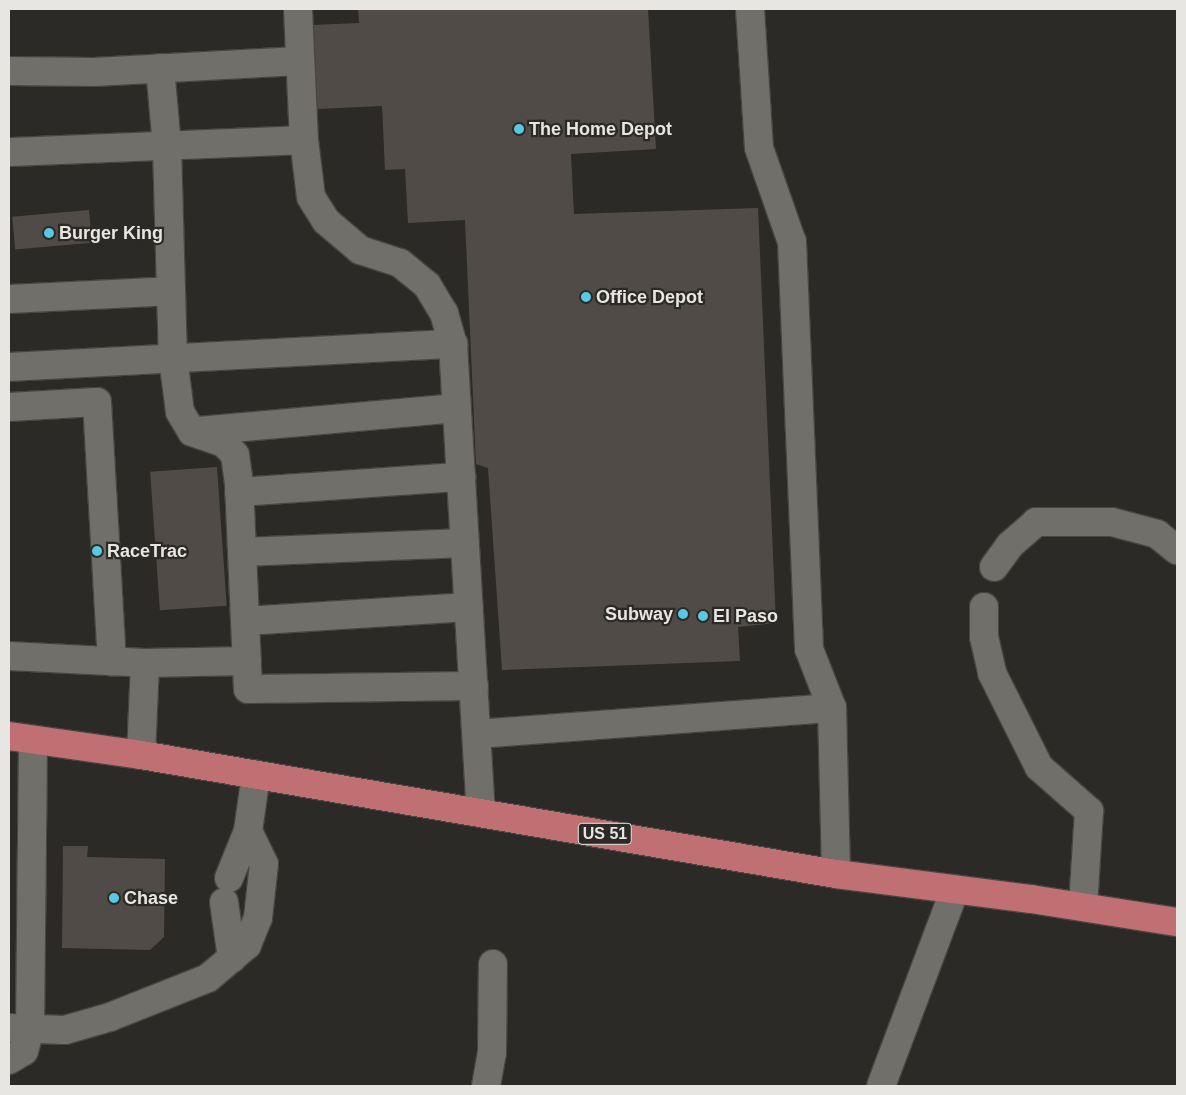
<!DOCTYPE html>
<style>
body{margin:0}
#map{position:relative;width:1186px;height:1095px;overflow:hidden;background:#2c2a26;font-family:Arial,sans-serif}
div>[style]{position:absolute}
.building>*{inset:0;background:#504b47;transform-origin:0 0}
.roads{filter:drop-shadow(1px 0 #474642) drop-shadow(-1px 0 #474642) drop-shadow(0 1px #474642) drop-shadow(0 -1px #474642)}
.minor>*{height:28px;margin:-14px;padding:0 14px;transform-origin:14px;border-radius:14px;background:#706f6a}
.highway>*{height:28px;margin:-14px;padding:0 14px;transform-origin:14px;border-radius:14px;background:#c06f73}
.dots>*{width:14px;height:14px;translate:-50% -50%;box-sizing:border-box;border:2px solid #2c2a26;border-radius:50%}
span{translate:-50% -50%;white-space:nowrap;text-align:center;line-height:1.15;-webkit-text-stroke:4.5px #2c2a26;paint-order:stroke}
.shield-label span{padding:1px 4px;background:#2c2a26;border:1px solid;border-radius:4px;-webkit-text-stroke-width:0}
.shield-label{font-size:16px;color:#e7e6e3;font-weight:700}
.poi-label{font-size:18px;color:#e7e6e3;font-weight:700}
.left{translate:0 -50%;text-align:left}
.right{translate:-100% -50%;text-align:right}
.frame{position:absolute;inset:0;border:10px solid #e7e6e3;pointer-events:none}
</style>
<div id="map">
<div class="building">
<div style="clip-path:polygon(358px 9px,648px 9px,656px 149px,571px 154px,574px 214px,758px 208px,776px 623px,738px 627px,740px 661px,502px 670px,488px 468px,476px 464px,465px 220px,408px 223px,405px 169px,385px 170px,382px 106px,317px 109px,312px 25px,359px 23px)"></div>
<div style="left:89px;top:210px;width:33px;height:77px;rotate:85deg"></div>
<div style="left:217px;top:467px;width:139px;height:67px;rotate:86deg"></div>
<div style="clip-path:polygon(63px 846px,88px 846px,87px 857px,165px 859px,164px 937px,150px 950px,62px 948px)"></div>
</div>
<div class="roads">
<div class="minor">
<div style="left:298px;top:9px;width:131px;rotate:87.4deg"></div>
<div style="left:750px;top:9px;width:139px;rotate:86.3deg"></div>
<div style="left:759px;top:148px;width:100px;rotate:70.7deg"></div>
<div style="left:792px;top:242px;width:407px;rotate:87.6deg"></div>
<div style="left:809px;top:649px;width:63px;rotate:68.7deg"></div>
<div style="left:832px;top:708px;width:166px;rotate:88.6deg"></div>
<div style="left:160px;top:68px;width:79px;rotate:84.9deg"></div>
<div style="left:167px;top:147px;width:211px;rotate:88.4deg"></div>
<div style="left:173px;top:358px;width:54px;rotate:82.6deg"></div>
<div style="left:180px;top:412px;width:23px;rotate:59deg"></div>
<div style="left:192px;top:432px;width:34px;rotate:19deg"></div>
<div style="left:224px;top:443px;width:16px;rotate:47deg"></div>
<div style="left:235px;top:455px;width:28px;rotate:82deg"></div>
<div style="left:239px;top:483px;width:206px;rotate:87.5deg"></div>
<div style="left:248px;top:689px;width:226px;rotate:-0.8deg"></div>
<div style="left:9px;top:71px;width:85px;rotate:0.7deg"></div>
<div style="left:94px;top:72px;width:205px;rotate:-3.1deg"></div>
<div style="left:9px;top:152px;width:295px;rotate:-2.3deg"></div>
<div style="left:304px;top:140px;width:57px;rotate:83deg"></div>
<div style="left:311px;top:197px;width:28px;rotate:58deg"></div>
<div style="left:326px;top:221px;width:45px;rotate:40.5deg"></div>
<div style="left:360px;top:250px;width:42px;rotate:18deg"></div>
<div style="left:400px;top:263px;width:35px;rotate:39deg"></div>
<div style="left:427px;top:285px;width:33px;rotate:59deg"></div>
<div style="left:444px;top:313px;width:32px;rotate:74deg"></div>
<div style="left:453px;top:344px;width:469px;rotate:86.6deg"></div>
<div style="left:9px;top:299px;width:162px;rotate:-2.8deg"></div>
<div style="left:9px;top:367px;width:445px;rotate:-3deg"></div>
<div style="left:9px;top:407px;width:88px;rotate:-3.3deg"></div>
<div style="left:97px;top:402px;width:260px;rotate:86.7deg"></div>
<div style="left:199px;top:431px;width:259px;rotate:-5.1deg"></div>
<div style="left:239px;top:492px;width:223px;rotate:-3.9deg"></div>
<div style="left:242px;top:552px;width:223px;rotate:-2.3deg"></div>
<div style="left:994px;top:567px;width:27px;rotate:-54deg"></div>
<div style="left:1010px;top:545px;width:35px;rotate:-41deg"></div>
<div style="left:1036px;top:522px;width:76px"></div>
<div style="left:1112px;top:522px;width:47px;rotate:14.9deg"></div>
<div style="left:1157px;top:534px;width:26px;rotate:39deg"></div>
<div style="left:984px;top:607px;width:30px;rotate:90deg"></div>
<div style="left:984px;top:637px;width:37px;rotate:77deg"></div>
<div style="left:992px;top:673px;width:105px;rotate:63.4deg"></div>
<div style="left:1039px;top:767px;width:67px;rotate:41.3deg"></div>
<div style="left:1089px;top:811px;width:96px;rotate:93.6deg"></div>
<div style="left:245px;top:621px;width:224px;rotate:-3.6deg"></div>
<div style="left:9px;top:656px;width:136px;rotate:2.9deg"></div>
<div style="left:145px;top:663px;width:102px;rotate:-1.1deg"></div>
<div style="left:477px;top:734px;width:356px;rotate:-4.2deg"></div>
<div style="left:141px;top:755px;width:92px;rotate:-87.5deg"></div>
<div style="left:229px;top:878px;width:51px;rotate:-68deg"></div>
<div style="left:224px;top:902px;width:57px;rotate:81.9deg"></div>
<div style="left:9px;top:1028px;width:56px;rotate:2deg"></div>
<div style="left:65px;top:1030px;width:47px;rotate:-16.1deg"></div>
<div style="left:110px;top:1017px;width:105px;rotate:-21.7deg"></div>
<div style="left:208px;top:978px;width:51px;rotate:-40.2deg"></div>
<div style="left:247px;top:945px;width:29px;rotate:-68deg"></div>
<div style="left:258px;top:918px;width:54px;rotate:-83.7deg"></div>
<div style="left:264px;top:864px;width:37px;rotate:-116deg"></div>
<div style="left:248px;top:831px;width:57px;rotate:-81.9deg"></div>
<div style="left:9px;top:1060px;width:17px;rotate:-31deg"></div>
<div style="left:24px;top:1051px;width:23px;rotate:-75deg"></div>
<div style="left:30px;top:1029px;width:289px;rotate:-89.4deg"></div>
<div style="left:486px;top:1086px;width:34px;rotate:-80deg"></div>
<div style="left:492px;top:1053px;width:89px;rotate:-89.4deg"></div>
<div style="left:881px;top:1086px;width:210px;rotate:-69.4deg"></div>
</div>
<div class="highway">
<div style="left:9px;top:736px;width:133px;rotate:8.2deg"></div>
<div style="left:141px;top:755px;width:705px;rotate:9.72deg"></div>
<div style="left:836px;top:874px;width:197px;rotate:7.3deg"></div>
<div style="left:1031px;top:899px;width:148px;rotate:9deg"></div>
</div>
</div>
<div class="dots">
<div style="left:519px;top:129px;background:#57c9e2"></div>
<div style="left:49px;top:233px;background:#57c9e2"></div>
<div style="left:586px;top:297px;background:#57c9e2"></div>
<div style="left:97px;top:551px;background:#57c9e2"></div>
<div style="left:683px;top:614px;background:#57c9e2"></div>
<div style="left:703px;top:616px;background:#57c9e2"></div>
<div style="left:114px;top:898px;background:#57c9e2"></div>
</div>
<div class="shield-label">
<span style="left:605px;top:834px">US 51</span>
</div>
<div class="poi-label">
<span class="left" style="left:529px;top:129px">The Home Depot</span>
<span class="left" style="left:59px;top:233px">Burger King</span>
<span class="left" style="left:596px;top:297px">Office Depot</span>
<span class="left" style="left:107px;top:551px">RaceTrac</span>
<span class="right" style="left:673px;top:614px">Subway</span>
<span class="left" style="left:713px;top:616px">El Paso</span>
<span class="left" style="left:124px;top:898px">Chase</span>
</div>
<div class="frame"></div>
</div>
